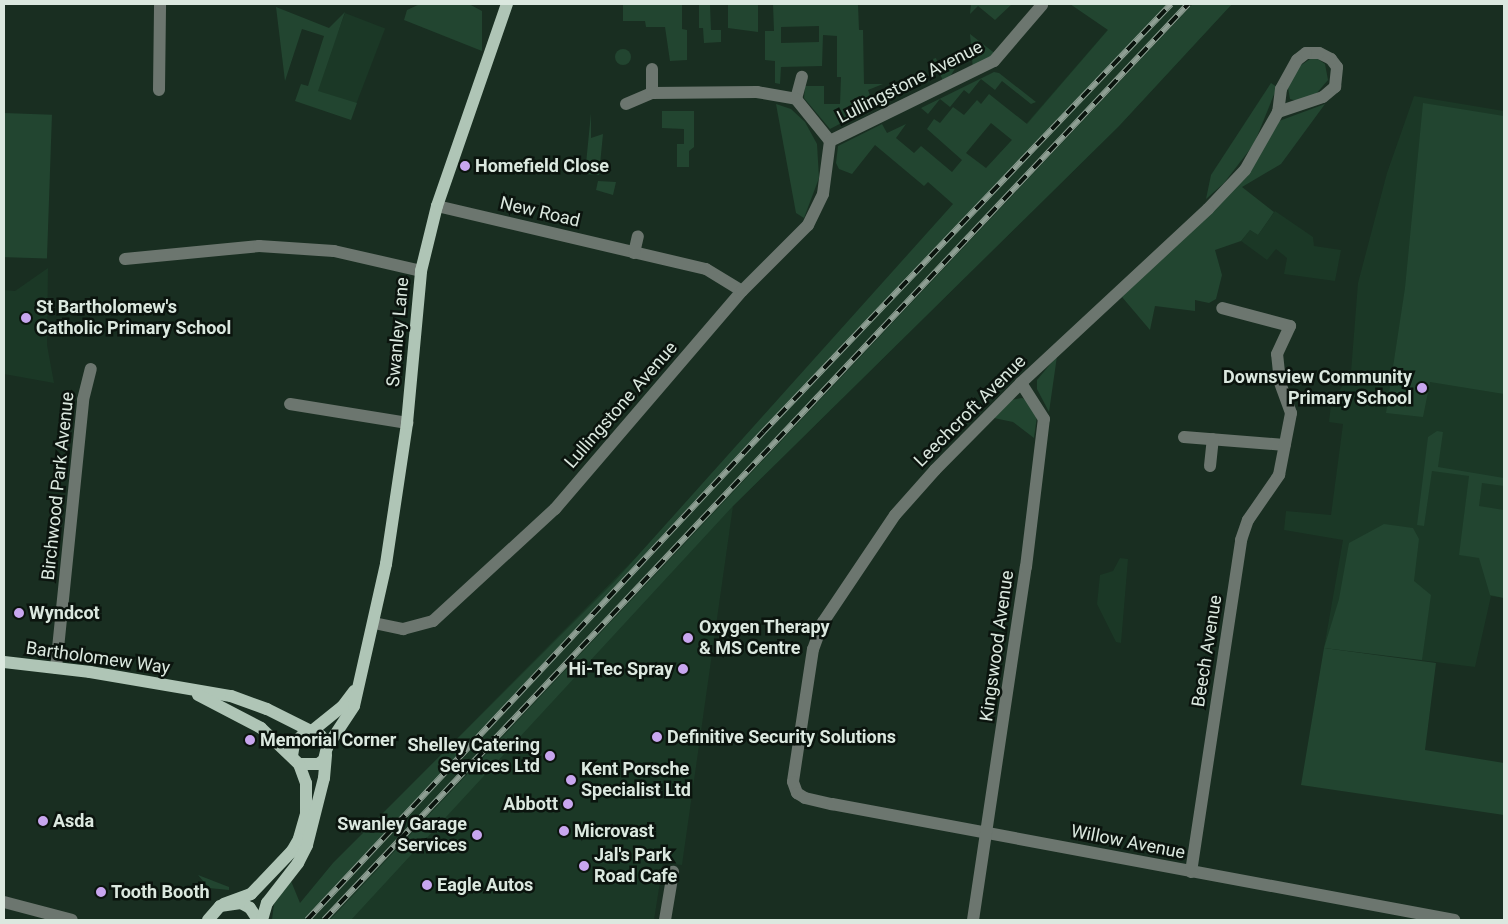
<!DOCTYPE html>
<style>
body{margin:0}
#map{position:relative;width:1508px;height:924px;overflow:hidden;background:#192e21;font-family:Roboto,sans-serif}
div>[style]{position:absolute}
.built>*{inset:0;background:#1b3826;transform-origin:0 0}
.green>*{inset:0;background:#224530;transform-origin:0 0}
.round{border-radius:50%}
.minor>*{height:12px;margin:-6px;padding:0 6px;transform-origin:6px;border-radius:6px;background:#6c766f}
.major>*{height:12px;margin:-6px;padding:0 6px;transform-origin:6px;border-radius:6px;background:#afc5b6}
.rail>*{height:5.5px;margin-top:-2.75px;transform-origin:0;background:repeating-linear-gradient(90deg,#0b140e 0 11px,#8f9f94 0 22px);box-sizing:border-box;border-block:1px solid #8f9f94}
.dots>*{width:14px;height:14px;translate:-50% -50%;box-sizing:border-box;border:2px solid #0b140e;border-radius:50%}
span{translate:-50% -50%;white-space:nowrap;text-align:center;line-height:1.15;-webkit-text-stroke:5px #0b140e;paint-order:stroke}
.street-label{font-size:18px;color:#dbe8df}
.poi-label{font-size:18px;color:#dbe8df;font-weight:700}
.left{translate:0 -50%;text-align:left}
.right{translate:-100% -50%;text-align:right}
.frame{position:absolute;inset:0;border:5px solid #dbe8df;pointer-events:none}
</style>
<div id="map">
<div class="built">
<div style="clip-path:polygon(1130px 4px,1232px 4px,1119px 126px,733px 506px,682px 865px,663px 863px,654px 920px,289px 920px,330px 867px,652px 541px,1026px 124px)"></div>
<div style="left:345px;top:13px;width:43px;height:83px;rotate:21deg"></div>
<div style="clip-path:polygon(1414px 96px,1504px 111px,1504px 598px,1491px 596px,1475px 667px,1324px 648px,1343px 540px,1284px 530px,1286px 511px,1331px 515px,1343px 424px,1329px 422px,1331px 404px,1351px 372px,1358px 283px,1387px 173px)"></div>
<div style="clip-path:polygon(1275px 211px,1313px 237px,1314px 246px,1341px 250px,1335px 281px,1284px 274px,1287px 258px,1276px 249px,1267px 260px,1241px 241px,1250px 230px,1258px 235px)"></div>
<div style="clip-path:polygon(48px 268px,47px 345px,54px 383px,4px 374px,4px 290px,15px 291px)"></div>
<div style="clip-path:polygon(1120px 558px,1128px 559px,1121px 643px,1116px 642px,1097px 604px,1100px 575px,1113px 571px)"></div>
</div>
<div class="green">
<div style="clip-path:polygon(420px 4px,469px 4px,482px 11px,482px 51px,404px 20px,407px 10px)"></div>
<div style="clip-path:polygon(623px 4px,758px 4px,758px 32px,728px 28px,728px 5px,710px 5px,711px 30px,721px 30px,721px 42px,704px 43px,703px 28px,699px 28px,699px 5px,682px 5px,682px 29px,687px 30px,687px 60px,670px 61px,665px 27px,646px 27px,645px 21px,623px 21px)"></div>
<div style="clip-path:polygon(evenodd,773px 4px,858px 4px,859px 30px,863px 30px,864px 84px,883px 84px,868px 90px,874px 106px,830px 129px,804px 98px,805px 86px,824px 86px,824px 104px,840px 104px,841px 77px,837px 77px,837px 36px,823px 35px,822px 66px,781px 67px,780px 84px,775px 83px,775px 61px,765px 60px,765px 31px,774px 31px,773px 4px,819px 26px,819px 42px,781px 43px,781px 27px,819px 26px)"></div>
<div style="clip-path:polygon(971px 4px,1012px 4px,995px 20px,978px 6px,970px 14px)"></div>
<div style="clip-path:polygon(evenodd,1070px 4px,1172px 4px,762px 431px,306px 920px,272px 920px,274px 904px,291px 881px,300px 903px,333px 863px,615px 581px,953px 204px,928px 182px,924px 186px,875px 145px,852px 174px,839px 169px,836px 163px,838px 146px,882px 124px,887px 133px,906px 124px,896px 138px,914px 153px,921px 146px,952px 172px,962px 160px,927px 129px,934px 119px,940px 123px,953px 107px,964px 115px,977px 100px,981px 104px,989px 94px,1027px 124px,1108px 30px,1070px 4px,991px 123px,1012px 140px,986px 168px,966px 153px,991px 123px)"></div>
<div style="clip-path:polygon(1193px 4px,1232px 4px,1119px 126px,733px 506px,351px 920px,330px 920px)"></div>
<div style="clip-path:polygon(276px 7px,329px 28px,345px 12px,318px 91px,357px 103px,351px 120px,295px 101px,301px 84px,308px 86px,324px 36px,302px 29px,285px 81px)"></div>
<div style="clip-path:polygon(970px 34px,997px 55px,973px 70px)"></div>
<div class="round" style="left:615px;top:49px;width:16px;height:16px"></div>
<div style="clip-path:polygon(936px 58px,937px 61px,959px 62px,945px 85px,933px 59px)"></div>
<div style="clip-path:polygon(1310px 59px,1318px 59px,1325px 64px,1328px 80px,1316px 94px,1297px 101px,1290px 99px,1288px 88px,1297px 68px)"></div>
<div style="clip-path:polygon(994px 72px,999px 73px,1036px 102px,1031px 104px,1002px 81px,995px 90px,981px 79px,969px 94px,964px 90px,950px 107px,940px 99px,928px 114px,921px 108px)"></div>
<div style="clip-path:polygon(1271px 83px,1277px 87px,1254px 144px,1224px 183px,1206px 199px,1211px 175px)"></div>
<div style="clip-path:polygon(1423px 103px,1504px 116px,1504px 394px,1430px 382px,1423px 417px,1386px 413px,1405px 288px)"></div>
<div style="clip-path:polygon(776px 104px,791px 109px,805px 122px,817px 144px,819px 178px,804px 218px,796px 213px)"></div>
<div style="clip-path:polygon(1325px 104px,1281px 164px,1242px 187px,1274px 212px,1258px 235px,1250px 230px,1241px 241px,1215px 250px,1222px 275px,1216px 299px,1209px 303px,1195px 300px,1195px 311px,1155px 306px,1150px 330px,1122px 297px,1249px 173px,1279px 121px)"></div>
<div style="clip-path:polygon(662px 111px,694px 111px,694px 147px,689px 151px,689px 167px,677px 167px,677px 144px,684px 144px,684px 129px,662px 128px)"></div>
<div style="left:4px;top:113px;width:48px;height:144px;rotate:2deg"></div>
<div style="clip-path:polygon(591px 113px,591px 138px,603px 134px,599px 175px,585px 174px)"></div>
<div style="clip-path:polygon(598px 181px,616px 182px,613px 195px,596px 190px)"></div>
<div style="clip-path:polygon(1057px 356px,1049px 412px,1037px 389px,1037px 380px)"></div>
<div style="clip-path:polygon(1022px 398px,1027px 400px,1037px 416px,1034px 438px,1013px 422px,994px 418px,1011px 400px)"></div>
<div style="clip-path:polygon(1437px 431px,1443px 432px,1438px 467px,1504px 478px,1504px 486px,1482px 483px,1479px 506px,1504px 510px,1504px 598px,1490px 595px,1479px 558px,1459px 555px,1469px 476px,1432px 471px,1424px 526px,1417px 525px,1428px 437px)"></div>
<div style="clip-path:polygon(1384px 524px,1413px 528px,1419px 539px,1414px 581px,1431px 595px,1422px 660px,1324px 648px,1339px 599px,1349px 543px)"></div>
<div style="clip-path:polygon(1324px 648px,1436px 663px,1425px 750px,1504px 763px,1504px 815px,1301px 785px)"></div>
<div style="clip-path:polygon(198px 875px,229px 887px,229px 890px,209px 888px)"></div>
</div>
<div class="minor">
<div style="left:159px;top:90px;width:86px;rotate:-89.3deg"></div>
<div style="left:652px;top:93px;width:24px;rotate:-90deg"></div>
<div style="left:796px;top:99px;width:23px;rotate:-75deg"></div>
<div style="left:626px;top:104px;width:28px;rotate:-23deg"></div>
<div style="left:652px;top:93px;width:105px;rotate:-0.5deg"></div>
<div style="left:757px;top:92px;width:40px;rotate:10deg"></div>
<div style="left:796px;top:99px;width:54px;rotate:51deg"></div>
<div style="left:1278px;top:112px;width:47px;rotate:-18.4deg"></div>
<div style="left:1323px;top:97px;width:16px;rotate:-40deg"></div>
<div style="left:1335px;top:87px;width:20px;rotate:-84deg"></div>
<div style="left:1337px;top:67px;width:10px;rotate:-127deg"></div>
<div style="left:1331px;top:59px;width:13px;rotate:-153deg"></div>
<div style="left:1319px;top:53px;width:13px;rotate:180deg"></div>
<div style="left:1306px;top:53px;width:11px;rotate:142deg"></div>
<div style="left:1297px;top:60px;width:33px;rotate:119deg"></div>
<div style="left:1281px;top:89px;width:23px;rotate:97deg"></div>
<div style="left:1278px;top:112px;width:67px;rotate:119.6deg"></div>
<div style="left:1245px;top:170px;width:54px;rotate:133.5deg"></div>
<div style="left:1208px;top:209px;width:255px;rotate:137.1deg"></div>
<div style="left:1021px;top:383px;width:122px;rotate:134.7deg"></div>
<div style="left:935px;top:470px;width:60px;rotate:131.6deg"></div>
<div style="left:895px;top:515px;width:129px;rotate:123.9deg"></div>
<div style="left:823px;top:622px;width:29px;rotate:110deg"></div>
<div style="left:813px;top:649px;width:134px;rotate:98.6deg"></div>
<div style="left:793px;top:782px;width:12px;rotate:70deg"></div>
<div style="left:797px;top:793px;width:9px;rotate:32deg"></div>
<div style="left:805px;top:798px;width:28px;rotate:13deg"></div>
<div style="left:832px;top:804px;width:633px;rotate:10.56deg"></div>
<div style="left:437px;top:206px;width:276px;rotate:13.2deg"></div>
<div style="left:706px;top:269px;width:42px;rotate:31.4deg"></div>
<div style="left:634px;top:253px;width:17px;rotate:-77deg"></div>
<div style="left:125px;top:259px;width:135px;rotate:-5.5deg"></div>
<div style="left:259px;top:246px;width:75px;rotate:3.8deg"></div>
<div style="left:334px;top:251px;width:89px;rotate:12.9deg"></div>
<div style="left:290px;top:404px;width:119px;rotate:9.2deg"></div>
<div style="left:1184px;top:437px;width:101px;rotate:4.5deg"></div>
<div style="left:1210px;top:466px;width:27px;rotate:-84deg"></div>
<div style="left:374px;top:623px;width:30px;rotate:12deg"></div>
<div style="left:403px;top:629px;width:31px;rotate:-15deg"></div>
<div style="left:433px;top:621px;width:166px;rotate:-42.6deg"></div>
<div style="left:555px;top:509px;width:287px;rotate:-49.4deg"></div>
<div style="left:742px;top:291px;width:93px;rotate:-45deg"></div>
<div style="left:808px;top:225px;width:34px;rotate:-64deg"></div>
<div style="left:823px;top:194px;width:53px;rotate:-82.5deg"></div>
<div style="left:830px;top:141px;width:182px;rotate:-26deg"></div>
<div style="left:994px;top:61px;width:74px;rotate:-49.4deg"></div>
<div style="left:56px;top:668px;width:269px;rotate:-84.2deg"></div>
<div style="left:83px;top:400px;width:32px;rotate:-76deg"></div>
<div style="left:1191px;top:872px;width:336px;rotate:-81.4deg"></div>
<div style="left:1241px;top:540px;width:21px;rotate:-71deg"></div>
<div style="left:1248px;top:520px;width:55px;rotate:-55.4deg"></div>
<div style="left:1279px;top:475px;width:63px;rotate:-79deg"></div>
<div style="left:1291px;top:413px;width:33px;rotate:-110deg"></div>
<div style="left:1280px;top:382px;width:28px;rotate:-96deg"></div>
<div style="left:1277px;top:354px;width:31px;rotate:-65deg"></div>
<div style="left:1290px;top:326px;width:70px;rotate:-165.2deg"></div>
<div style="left:4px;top:902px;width:70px;rotate:14.8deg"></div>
<div style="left:665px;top:920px;width:49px;rotate:-80.5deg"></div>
<div style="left:973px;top:920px;width:357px;rotate:-81.5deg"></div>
<div style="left:1026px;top:567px;width:149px;rotate:-83.1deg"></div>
<div style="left:1044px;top:419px;width:43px;rotate:-122.6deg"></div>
</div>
<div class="major">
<div style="left:4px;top:662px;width:87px;rotate:6.6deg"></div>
<div style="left:90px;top:672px;width:143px;rotate:9.7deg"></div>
<div style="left:231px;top:696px;width:38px;rotate:20deg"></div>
<div style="left:267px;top:709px;width:60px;rotate:26.6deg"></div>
<div style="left:321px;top:736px;width:13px;rotate:61deg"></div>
<div style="left:327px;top:747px;width:13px;rotate:103deg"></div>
<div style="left:324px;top:760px;width:7px;rotate:146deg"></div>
<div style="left:318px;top:764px;width:19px;rotate:180deg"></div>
<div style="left:198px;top:695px;width:71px;rotate:27.6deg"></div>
<div style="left:261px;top:728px;width:52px;rotate:43.5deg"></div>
<div style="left:299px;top:764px;width:20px;rotate:70deg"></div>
<div style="left:306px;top:783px;width:31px;rotate:90deg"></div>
<div style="left:306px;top:814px;width:26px;rotate:106deg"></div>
<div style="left:299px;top:839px;width:14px;rotate:120deg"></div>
<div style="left:292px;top:851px;width:59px;rotate:133.6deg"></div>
<div style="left:251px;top:894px;width:29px;rotate:160deg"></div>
<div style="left:312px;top:731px;width:38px;rotate:-39deg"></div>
<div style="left:342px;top:707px;width:20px;rotate:-53deg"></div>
<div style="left:327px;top:747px;width:49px;rotate:-56.6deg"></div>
<div style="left:354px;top:706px;width:146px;rotate:-77.3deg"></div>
<div style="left:386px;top:564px;width:143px;rotate:-81.5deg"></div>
<div style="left:407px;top:423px;width:153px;rotate:-84.7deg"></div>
<div style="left:421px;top:271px;width:67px;rotate:-76.2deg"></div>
<div style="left:437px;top:206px;width:214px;rotate:-70.9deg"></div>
<div style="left:292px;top:756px;width:12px;rotate:-81deg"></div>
<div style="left:294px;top:744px;width:18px;rotate:-47deg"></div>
<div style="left:208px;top:920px;width:18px;rotate:-49deg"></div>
<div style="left:220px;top:906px;width:21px;rotate:-8deg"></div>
<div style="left:241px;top:903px;width:10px;rotate:29deg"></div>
<div style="left:250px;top:908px;width:14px;rotate:56deg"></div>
<div style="left:262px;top:920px;width:18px;rotate:-74deg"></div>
<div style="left:267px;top:903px;width:51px;rotate:-52.2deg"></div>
<div style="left:298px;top:863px;width:20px;rotate:-63deg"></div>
<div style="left:307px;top:845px;width:69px;rotate:-75.8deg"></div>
<div style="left:324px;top:778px;width:23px;rotate:-85deg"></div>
</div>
<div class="rail">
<div style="left:307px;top:920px;width:668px;rotate:-46.94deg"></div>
<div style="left:763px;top:432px;width:591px;rotate:-46.37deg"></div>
<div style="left:324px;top:920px;width:1259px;rotate:-46.67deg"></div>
</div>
<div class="dots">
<div style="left:465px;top:166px;background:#c8a6ef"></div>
<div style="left:26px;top:318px;background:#c8a6ef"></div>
<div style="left:1422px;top:388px;background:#c8a6ef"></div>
<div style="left:19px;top:613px;background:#c8a6ef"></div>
<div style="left:688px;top:638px;background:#c8a6ef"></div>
<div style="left:683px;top:669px;background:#c8a6ef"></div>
<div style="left:657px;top:737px;background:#c8a6ef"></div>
<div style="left:250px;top:740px;background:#c8a6ef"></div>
<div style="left:550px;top:756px;background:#c8a6ef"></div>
<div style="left:571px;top:780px;background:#c8a6ef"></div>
<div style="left:568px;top:804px;background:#c8a6ef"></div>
<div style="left:43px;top:821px;background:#c8a6ef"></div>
<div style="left:564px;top:831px;background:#c8a6ef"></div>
<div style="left:477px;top:835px;background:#c8a6ef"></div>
<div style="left:584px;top:866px;background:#c8a6ef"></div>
<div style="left:427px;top:885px;background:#c8a6ef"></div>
<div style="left:101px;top:892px;background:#c8a6ef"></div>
</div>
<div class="street-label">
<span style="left:910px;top:82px;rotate:-27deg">Lullingstone Avenue</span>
<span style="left:540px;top:212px;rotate:13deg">New Road</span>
<span style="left:398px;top:332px;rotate:-85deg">Swanley Lane</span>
<span style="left:621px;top:405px;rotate:-49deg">Lullingstone Avenue</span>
<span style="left:970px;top:411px;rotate:-45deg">Leechcroft Avenue</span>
<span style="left:58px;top:486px;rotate:-84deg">Birchwood Park Avenue</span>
<span style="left:997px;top:646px;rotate:-82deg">Kingswood Avenue</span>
<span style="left:1207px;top:651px;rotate:-81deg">Beech Avenue</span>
<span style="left:98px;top:658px;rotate:8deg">Bartholomew Way</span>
<span style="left:1128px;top:842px;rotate:11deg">Willow Avenue</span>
</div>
<div class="poi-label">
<span class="left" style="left:475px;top:166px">Homefield Close</span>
<span class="left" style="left:36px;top:318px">St Bartholomew's<br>Catholic Primary School</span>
<span class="right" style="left:1412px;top:388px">Downsview Community<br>Primary School</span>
<span class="left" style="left:29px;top:613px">Wyndcot</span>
<span class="left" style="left:699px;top:638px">Oxygen Therapy<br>&amp; MS Centre</span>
<span class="right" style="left:673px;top:669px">Hi-Tec Spray</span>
<span class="left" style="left:667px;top:737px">Definitive Security Solutions</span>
<span class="left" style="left:260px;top:740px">Memorial Corner</span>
<span class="right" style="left:540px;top:756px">Shelley Catering<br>Services Ltd</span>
<span class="left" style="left:581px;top:780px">Kent Porsche<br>Specialist Ltd</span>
<span class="right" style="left:558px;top:804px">Abbott</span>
<span class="left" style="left:53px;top:821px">Asda</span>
<span class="right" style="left:467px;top:835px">Swanley Garage<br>Services</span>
<span class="left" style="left:574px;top:831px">Microvast</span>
<span class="left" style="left:594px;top:866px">Jal's Park<br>Road Cafe</span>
<span class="left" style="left:437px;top:885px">Eagle Autos</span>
<span class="left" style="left:111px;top:892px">Tooth Booth</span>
</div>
<div class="frame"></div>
</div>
